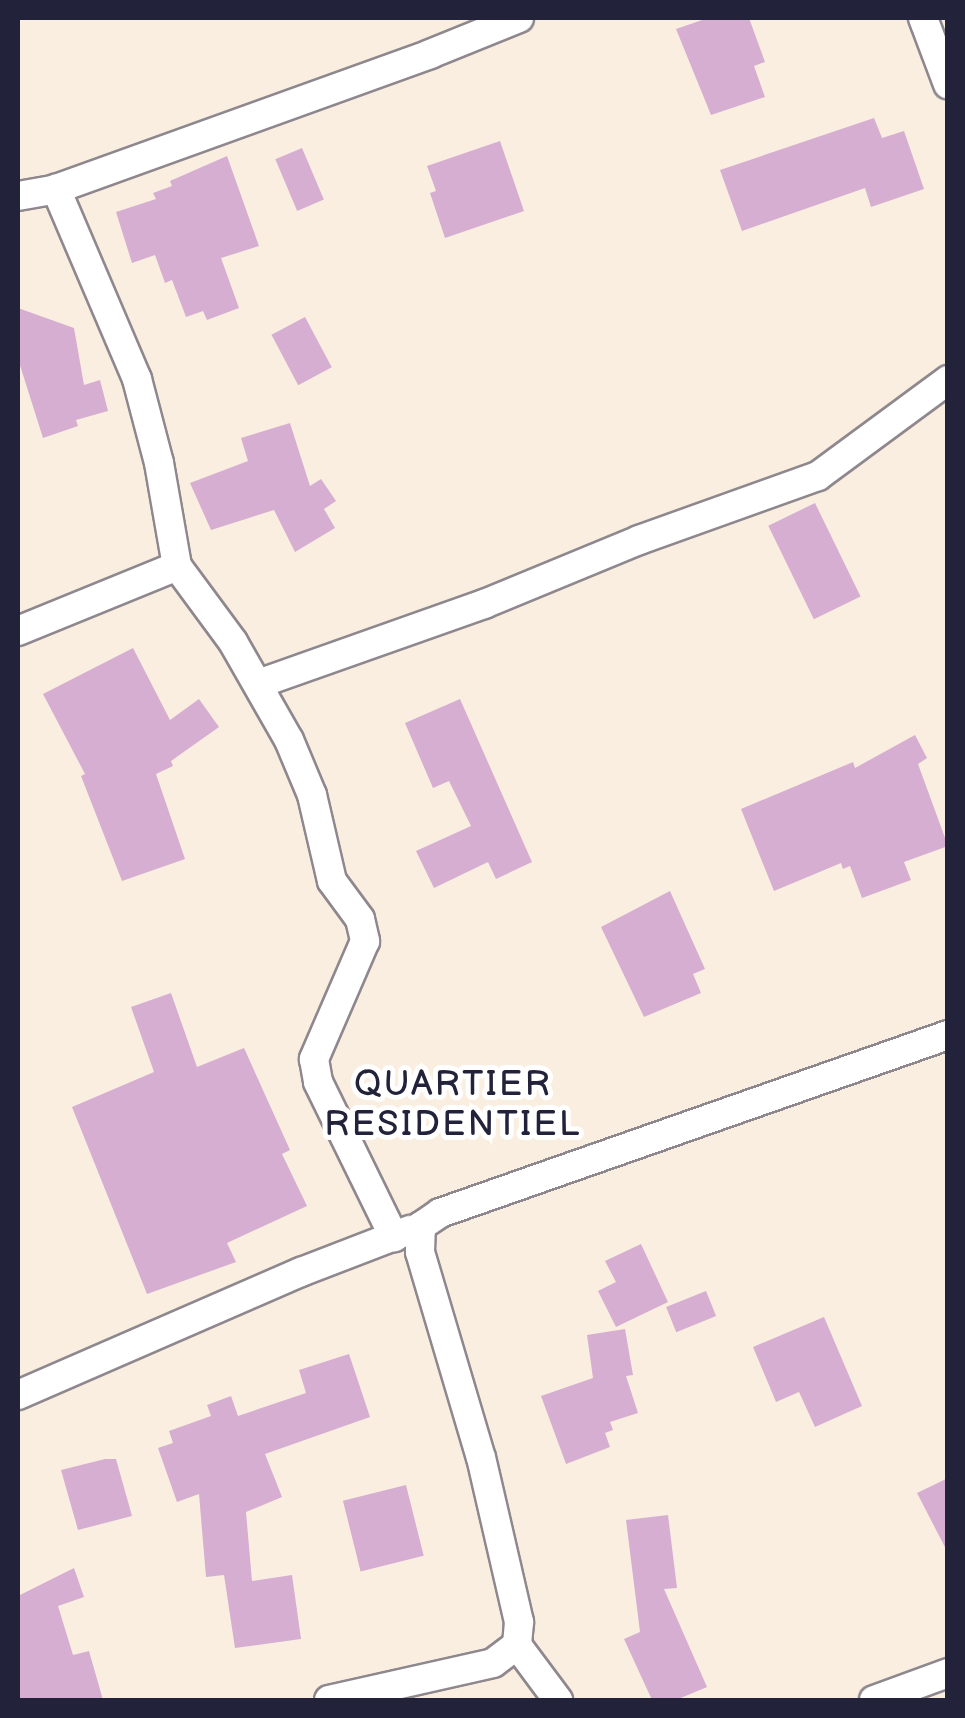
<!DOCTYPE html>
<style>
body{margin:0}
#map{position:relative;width:965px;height:1718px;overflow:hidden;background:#faeee0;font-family:"Balsamiq Sans",sans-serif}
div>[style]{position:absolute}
.building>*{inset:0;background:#d6aed2;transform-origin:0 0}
.roads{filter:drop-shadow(2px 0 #8e888e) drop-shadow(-2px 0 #8e888e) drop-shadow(0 2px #8e888e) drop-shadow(0 -2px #8e888e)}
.minor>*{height:28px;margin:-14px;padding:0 14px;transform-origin:14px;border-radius:14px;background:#fff}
span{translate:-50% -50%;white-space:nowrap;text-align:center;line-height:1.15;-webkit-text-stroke:10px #fff;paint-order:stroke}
.quarter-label{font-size:35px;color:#22223b;letter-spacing:2.5px}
.frame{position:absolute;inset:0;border:20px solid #22223b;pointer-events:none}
</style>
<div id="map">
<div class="building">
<div style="clip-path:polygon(708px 18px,749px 18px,765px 62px,754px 66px,765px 97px,711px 115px,676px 29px)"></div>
<div style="clip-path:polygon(874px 118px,882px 138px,904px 131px,924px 189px,871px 207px,865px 188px,742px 231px,720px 170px)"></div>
<div style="clip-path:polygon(500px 141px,524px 211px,445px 238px,430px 193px,436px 191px,427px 166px)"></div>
<div style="left:302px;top:148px;width:56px;height:29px;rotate:67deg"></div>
<div style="clip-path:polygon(227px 156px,259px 246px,221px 258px,239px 308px,207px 320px,203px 311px,186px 317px,172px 280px,165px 283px,155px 255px,132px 263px,116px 212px,156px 199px,153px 193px,172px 186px,170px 181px)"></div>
<div style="clip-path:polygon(18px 308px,74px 328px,84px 385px,100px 380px,108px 411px,76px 420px,78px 426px,43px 438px,18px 359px)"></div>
<div style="left:305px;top:317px;width:57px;height:38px;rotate:62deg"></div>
<div style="clip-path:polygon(290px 423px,310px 486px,321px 479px,336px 501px,324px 509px,335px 528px,295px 552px,274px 510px,211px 530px,190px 483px,248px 461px,241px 438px)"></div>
<div style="left:815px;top:503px;width:104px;height:52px;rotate:64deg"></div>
<div style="clip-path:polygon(133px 648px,170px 720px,199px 699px,219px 727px,171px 761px,173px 766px,156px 774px,185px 859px,122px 881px,81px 776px,85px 774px,43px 694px)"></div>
<div style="clip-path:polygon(460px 699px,532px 862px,496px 879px,488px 862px,434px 888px,416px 851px,471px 826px,449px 781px,433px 788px,405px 723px)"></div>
<div style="clip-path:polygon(915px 735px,927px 758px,918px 764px,948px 846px,904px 862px,911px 880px,862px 898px,850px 866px,843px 869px,841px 863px,774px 891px,741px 809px,853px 762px,855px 768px)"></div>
<div style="clip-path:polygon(670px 891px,705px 969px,693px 974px,701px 993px,644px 1017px,601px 927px)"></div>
<div style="clip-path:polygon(171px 993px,197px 1067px,244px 1048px,290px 1150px,282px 1154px,307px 1206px,227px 1243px,236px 1262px,147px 1294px,72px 1107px,154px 1072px,131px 1007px)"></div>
<div style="clip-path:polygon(641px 1244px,668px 1302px,616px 1327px,598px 1291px,616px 1282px,605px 1261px)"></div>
<div style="left:706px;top:1291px;width:27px;height:43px;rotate:68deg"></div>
<div style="clip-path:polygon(824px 1317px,862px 1406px,815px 1427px,799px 1392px,776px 1402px,753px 1347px)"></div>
<div style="clip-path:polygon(625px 1329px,633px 1375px,626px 1376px,638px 1413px,610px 1422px,613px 1430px,605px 1433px,610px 1447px,566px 1464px,541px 1396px,593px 1378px,587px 1335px)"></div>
<div style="clip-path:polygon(349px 1354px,370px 1417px,265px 1454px,282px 1497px,246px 1512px,252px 1581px,292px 1575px,301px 1639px,235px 1648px,224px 1575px,206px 1577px,199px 1494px,177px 1502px,158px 1448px,173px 1443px,169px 1431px,211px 1416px,207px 1405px,231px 1396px,238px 1416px,306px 1393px,299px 1370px)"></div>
<div style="clip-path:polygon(105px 1459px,116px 1459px,132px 1516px,78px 1530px,61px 1470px)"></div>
<div style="clip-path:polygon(948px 1478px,948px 1553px,917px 1493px)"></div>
<div style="left:406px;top:1485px;width:73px;height:65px;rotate:76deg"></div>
<div style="clip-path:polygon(668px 1515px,677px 1588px,664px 1589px,707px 1687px,676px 1700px,652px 1700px,624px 1639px,640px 1632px,626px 1520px)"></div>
<div style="clip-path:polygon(74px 1568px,84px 1597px,58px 1606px,73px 1655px,89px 1651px,103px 1700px,18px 1700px,18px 1596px)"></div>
</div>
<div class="roads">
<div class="minor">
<div style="left:923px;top:18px;width:71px;rotate:69.3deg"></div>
<div style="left:18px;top:196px;width:39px;rotate:-10deg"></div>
<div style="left:56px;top:189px;width:398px;rotate:-19.8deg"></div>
<div style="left:430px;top:54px;width:96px;rotate:-22deg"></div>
<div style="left:177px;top:566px;width:94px;rotate:53.6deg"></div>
<div style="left:233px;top:642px;width:113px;rotate:60.3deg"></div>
<div style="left:289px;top:740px;width:60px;rotate:67.3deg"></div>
<div style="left:312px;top:795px;width:88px;rotate:76.9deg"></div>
<div style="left:332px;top:881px;width:47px;rotate:53.6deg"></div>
<div style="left:360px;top:919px;width:23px;rotate:77deg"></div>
<div style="left:365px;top:941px;width:129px;rotate:113.4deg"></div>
<div style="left:314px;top:1059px;width:23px;rotate:80deg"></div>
<div style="left:318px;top:1082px;width:173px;rotate:63.9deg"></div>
<div style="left:18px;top:631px;width:172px;rotate:-22.2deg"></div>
<div style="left:177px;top:566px;width:105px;rotate:-99.9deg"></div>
<div style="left:159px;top:463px;width:87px;rotate:-104.7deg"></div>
<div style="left:137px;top:379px;width:207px;rotate:-113.1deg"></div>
<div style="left:258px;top:684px;width:240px;rotate:-19.5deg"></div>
<div style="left:484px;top:604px;width:168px;rotate:-22.4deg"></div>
<div style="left:639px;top:540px;width:190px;rotate:-19.7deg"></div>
<div style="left:818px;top:476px;width:162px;rotate:-36.4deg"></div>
<div style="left:18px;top:1395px;width:309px;rotate:-23.5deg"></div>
<div style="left:301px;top:1272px;width:117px;rotate:-21.1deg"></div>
<div style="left:517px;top:1645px;width:69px;rotate:53.3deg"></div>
<div style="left:329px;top:1700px;width:168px;rotate:-12.7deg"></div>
<div style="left:493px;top:1663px;width:30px;rotate:-37deg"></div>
<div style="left:517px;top:1645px;width:23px;rotate:-85deg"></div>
<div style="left:519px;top:1622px;width:168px;rotate:-103deg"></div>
<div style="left:481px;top:1458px;width:215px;rotate:-106.5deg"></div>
<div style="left:420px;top:1252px;width:26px;rotate:-88deg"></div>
<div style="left:421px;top:1226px;width:23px;rotate:-34deg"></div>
<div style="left:440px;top:1213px;width:538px;rotate:-19.31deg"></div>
<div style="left:874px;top:1700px;width:79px;rotate:-20deg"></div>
</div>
</div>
<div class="quarter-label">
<span style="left:453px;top:1105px">QUARTIER<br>RESIDENTIEL</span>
</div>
<div class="frame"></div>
</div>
